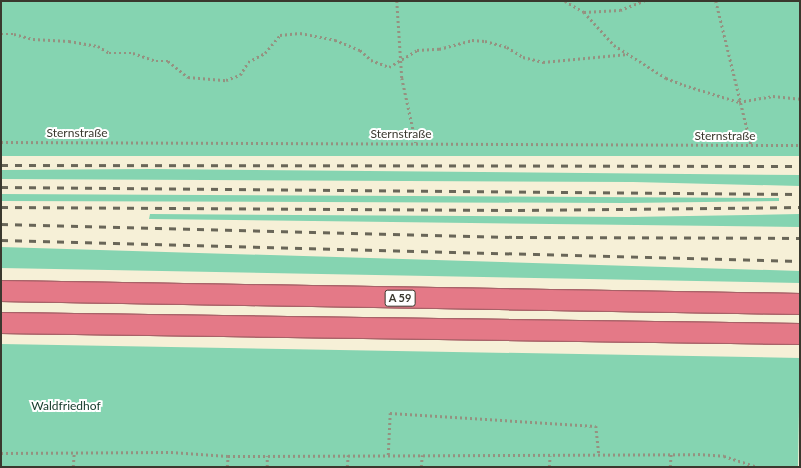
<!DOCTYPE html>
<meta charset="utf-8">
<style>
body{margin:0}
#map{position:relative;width:801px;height:468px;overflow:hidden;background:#f6f0d7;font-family:Lato,sans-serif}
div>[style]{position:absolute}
.green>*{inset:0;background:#85d4b1;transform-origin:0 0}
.path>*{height:2.5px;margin-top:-1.25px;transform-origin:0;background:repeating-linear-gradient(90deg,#959180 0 2px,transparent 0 5px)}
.roads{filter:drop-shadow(1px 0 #a86268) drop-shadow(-1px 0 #a86268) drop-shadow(0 1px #a86268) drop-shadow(0 -1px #a86268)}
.highway>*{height:20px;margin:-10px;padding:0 10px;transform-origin:10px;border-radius:10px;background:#e47987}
.rail>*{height:3px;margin-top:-1.5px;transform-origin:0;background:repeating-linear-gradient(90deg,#696658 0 7px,transparent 0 14px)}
span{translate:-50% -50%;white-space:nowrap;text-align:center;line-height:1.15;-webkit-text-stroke:4px #fff;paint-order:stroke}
.shield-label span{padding:1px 3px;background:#fff;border:1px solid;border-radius:3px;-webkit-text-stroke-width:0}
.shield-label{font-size:11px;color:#3a382e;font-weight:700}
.street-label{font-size:12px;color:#3a382e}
.park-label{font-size:12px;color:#14392a}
.frame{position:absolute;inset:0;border:2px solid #3a382e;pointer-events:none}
</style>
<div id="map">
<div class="green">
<div style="left:1px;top:1px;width:799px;height:155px"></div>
<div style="clip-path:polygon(151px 169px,800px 175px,800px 186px,633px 182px,1px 179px,1px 170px)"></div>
<div style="clip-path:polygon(1px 194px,779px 198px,779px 201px,626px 203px,1px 201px)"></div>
<div style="clip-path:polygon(150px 214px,628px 217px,800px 214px,800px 227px,149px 219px)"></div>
<div style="clip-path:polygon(1px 247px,800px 271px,800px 283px,1px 268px)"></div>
<div style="left:1px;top:344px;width:799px;height:123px;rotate:1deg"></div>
</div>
<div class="path">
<div style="left:397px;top:1px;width:77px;rotate:86.3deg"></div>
<div style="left:402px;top:78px;width:66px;rotate:77.8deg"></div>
<div style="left:565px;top:1px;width:22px;rotate:30deg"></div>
<div style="left:584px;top:12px;width:45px;rotate:47.7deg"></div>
<div style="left:614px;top:45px;width:62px;rotate:32.4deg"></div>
<div style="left:666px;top:78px;width:19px;rotate:21deg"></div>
<div style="left:684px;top:85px;width:58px;rotate:17.2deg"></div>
<div style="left:739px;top:102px;width:35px;rotate:-10deg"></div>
<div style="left:773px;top:96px;width:27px;rotate:6deg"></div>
<div style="left:716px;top:1px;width:148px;rotate:76.3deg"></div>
<div style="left:584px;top:12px;width:36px;rotate:-3deg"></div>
<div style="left:620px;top:10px;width:26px;rotate:-21deg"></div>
<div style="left:1px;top:34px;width:13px"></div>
<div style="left:14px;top:34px;width:20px;rotate:15deg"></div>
<div style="left:33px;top:39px;width:36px;rotate:3deg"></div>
<div style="left:69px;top:41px;width:29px;rotate:10deg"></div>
<div style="left:98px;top:46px;width:13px;rotate:32deg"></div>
<div style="left:109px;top:53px;width:24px"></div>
<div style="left:133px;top:53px;width:24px;rotate:19deg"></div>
<div style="left:156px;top:61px;width:12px"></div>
<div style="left:168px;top:61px;width:26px;rotate:39deg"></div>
<div style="left:188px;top:77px;width:38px;rotate:5deg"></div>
<div style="left:226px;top:80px;width:15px;rotate:-20deg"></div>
<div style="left:240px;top:75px;width:15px;rotate:-58deg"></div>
<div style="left:248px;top:62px;width:19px;rotate:-28deg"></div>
<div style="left:265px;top:53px;width:23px;rotate:-50deg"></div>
<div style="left:280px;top:35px;width:20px;rotate:-6deg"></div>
<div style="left:300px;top:33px;width:36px;rotate:11deg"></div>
<div style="left:335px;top:40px;width:27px;rotate:22deg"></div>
<div style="left:360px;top:50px;width:15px;rotate:42deg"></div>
<div style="left:371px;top:60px;width:19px;rotate:21deg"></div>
<div style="left:389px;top:67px;width:33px;rotate:-31deg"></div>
<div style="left:417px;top:50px;width:22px;rotate:-3deg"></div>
<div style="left:439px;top:49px;width:34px;rotate:-15deg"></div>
<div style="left:472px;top:40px;width:13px;rotate:4deg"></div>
<div style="left:485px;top:41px;width:23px;rotate:15deg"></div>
<div style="left:507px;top:47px;width:19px;rotate:32deg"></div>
<div style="left:523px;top:57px;width:21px;rotate:14deg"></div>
<div style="left:543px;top:62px;width:85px;rotate:-5.4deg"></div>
<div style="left:1px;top:142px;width:799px;rotate:0.22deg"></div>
<div style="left:1px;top:453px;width:170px;rotate:-0.3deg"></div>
<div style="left:171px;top:452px;width:57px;rotate:4deg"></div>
<div style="left:228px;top:456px;width:470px;rotate:-0.2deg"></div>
<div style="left:698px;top:454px;width:26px;rotate:4deg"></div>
<div style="left:724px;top:456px;width:36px;rotate:18deg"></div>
<div style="left:388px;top:455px;width:42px;rotate:-87.3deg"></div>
<div style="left:390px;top:413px;width:206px;rotate:3.6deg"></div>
<div style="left:596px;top:426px;width:29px;rotate:84deg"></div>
<div style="left:73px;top:467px;width:14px;rotate:-86deg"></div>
<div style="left:227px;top:467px;width:11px;rotate:-85deg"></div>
<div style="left:267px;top:467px;width:11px;rotate:-90deg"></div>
<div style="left:347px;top:467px;width:12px;rotate:-85deg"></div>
<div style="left:421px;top:467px;width:12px;rotate:-85deg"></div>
<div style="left:549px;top:467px;width:11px;rotate:-85deg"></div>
<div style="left:670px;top:467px;width:13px;rotate:-86deg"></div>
</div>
<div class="roads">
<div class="highway">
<div style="left:1px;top:291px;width:799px;rotate:0.93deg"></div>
<div style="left:1px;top:323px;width:799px;rotate:0.79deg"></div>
</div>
</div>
<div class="rail">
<div style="left:1px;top:165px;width:799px;rotate:0.07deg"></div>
<div style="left:1px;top:187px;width:799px;rotate:0.5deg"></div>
<div style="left:1px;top:207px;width:517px;rotate:0.33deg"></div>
<div style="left:518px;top:210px;width:282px;rotate:-0.6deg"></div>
<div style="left:1px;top:224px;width:515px;rotate:1.45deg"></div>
<div style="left:516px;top:237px;width:284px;rotate:0.2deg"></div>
<div style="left:1px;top:240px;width:799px;rotate:1.51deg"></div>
</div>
<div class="shield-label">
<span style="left:400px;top:298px">A 59</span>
</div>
<div class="street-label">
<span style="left:77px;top:133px">Sternstraße</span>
<span style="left:401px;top:134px">Sternstraße</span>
<span style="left:725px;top:136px">Sternstraße</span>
</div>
<div class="park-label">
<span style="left:66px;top:406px">Waldfriedhof</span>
</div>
<div class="frame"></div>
</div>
